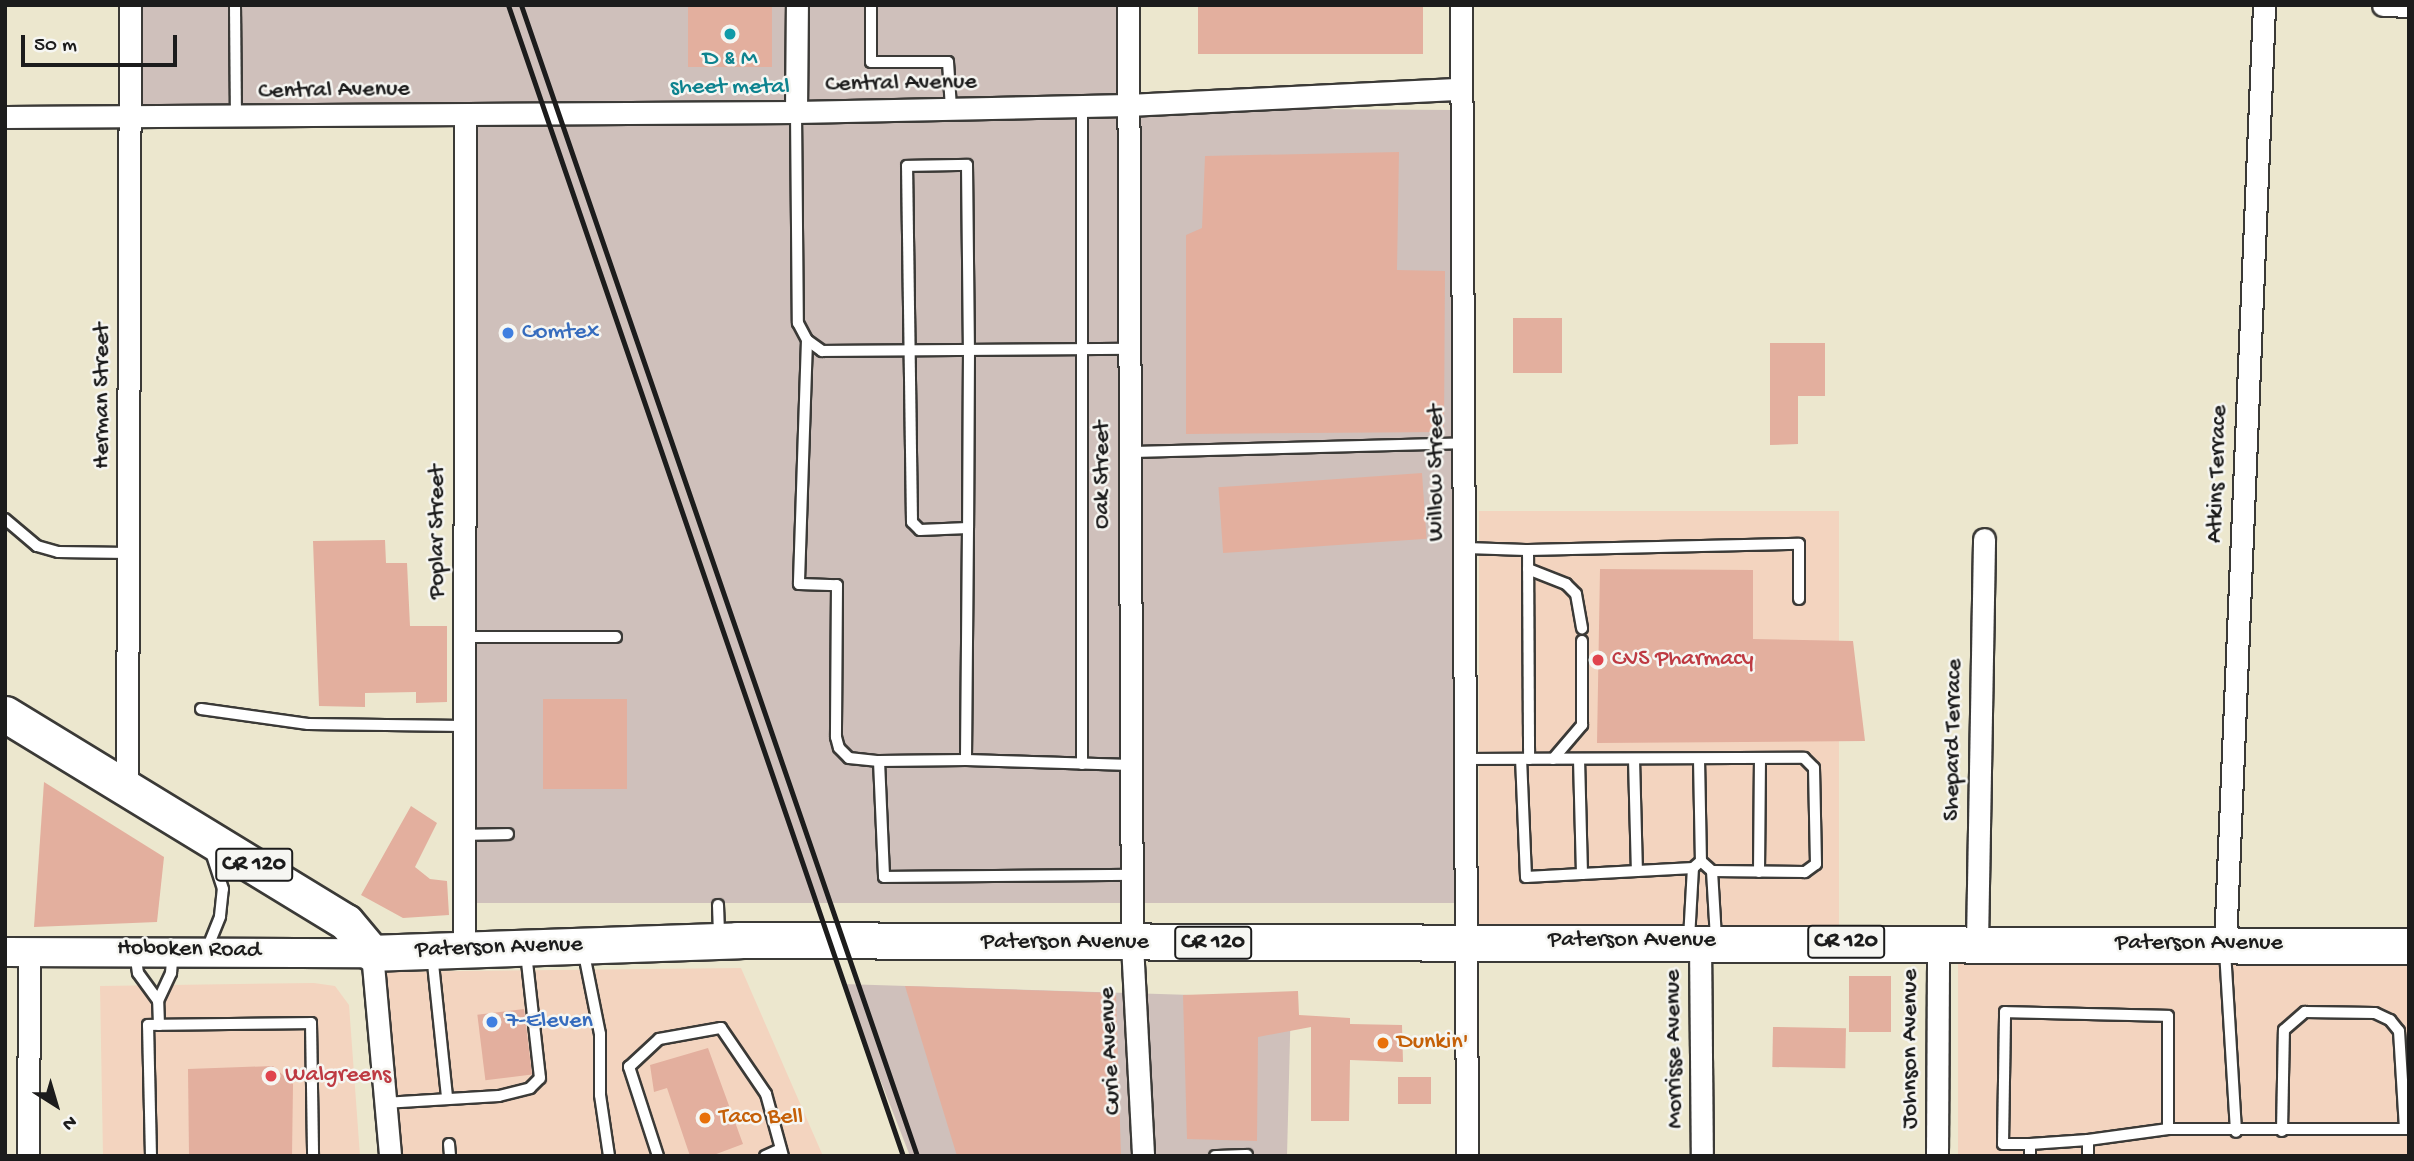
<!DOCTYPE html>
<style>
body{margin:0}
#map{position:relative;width:2414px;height:1161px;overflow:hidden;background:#ece7ce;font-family:"Gochi Hand",sans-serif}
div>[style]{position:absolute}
.built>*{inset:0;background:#f3d4bf;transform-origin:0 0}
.industrial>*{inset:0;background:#cfc0bb}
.building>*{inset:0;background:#e3af9e;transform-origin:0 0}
.roads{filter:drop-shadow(2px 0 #3b3a37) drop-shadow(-2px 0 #3b3a37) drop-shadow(0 2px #3b3a37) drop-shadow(0 -2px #3b3a37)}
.service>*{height:10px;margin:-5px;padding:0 5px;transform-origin:5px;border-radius:5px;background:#fff}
.minor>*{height:21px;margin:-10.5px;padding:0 10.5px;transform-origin:10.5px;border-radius:10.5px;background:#fff}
.tertiary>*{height:28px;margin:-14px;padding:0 14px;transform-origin:14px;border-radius:14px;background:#fff}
.primary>*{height:35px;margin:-17.5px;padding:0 17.5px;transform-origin:17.5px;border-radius:17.5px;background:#fff}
.rail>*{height:5px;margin:-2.5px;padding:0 2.5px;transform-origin:2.5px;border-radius:2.5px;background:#1c1c1c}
.dots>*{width:19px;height:19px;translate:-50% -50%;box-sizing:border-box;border:4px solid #f6f6f2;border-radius:50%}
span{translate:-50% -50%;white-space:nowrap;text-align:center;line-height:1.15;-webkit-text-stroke:5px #f6f6f2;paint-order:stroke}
.shield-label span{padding:2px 5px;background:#f6f6f2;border:2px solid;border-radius:5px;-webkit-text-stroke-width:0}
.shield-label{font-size:23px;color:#1c1c1c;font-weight:700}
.culture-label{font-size:24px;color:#0d838f}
.street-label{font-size:24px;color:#1c1c1c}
.shop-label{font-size:24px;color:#366cbe}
.left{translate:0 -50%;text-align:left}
.health-label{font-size:24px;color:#be3a42}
.food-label{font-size:24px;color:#c56008}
.frame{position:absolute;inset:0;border:7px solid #1c1c1c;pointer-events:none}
.north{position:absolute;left:21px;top:1070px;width:70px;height:70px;-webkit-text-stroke:5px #f6f6f2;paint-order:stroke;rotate:143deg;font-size:19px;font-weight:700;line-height:28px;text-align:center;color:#1c1c1c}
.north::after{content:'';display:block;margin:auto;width:24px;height:32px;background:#1c1c1c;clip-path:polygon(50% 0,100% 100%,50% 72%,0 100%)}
.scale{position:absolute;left:21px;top:35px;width:156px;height:32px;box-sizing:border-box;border:4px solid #1c1c1c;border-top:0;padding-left:9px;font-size:21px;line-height:24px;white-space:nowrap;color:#1c1c1c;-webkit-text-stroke:5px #f6f6f2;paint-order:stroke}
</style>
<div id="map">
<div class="built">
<div style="left:1479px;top:511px;width:360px;height:429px"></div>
<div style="left:1958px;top:943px;width:451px;height:213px"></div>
<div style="clip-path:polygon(741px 968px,823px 1156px,390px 1156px,371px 972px)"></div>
<div style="clip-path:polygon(314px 983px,335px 986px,349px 1005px,360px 1156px,103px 1156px,100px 986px)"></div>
</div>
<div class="industrial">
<div style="clip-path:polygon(123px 5px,1130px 5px,1134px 108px,1456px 110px,1462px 903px,460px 903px,453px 116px,121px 126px)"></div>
<div style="clip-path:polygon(843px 984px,1291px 998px,1287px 1156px,910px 1156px)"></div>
</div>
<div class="building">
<div style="left:688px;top:5px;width:84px;height:62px"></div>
<div style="left:1198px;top:5px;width:225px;height:49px"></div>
<div style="clip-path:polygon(1399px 152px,1397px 270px,1445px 271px,1444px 432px,1186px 434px,1186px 235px,1202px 228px,1205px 156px)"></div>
<div style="left:1562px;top:318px;width:55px;height:49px;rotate:90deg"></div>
<div style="clip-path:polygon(1770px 343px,1825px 343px,1825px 396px,1798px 396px,1798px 444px,1770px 445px)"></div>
<div style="left:1422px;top:473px;width:66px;height:204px;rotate:86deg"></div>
<div style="clip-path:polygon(385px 540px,386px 563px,407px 563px,410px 626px,447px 626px,447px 702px,416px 703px,416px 692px,365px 693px,365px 707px,319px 706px,313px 541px)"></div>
<div style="clip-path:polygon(1600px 569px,1753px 570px,1753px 639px,1853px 641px,1865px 741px,1597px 743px)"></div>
<div style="left:543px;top:699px;width:84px;height:90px"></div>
<div style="clip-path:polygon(44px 782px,164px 857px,157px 922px,34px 927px)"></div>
<div style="clip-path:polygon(411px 806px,437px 823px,415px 867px,430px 879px,447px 881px,449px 915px,403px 918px,361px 895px)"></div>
<div style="left:1849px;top:976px;width:42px;height:56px"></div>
<div style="clip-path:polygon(905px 986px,1116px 993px,1121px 1156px,957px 1156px)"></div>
<div style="clip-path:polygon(1298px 991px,1299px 1015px,1350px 1018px,1350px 1024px,1402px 1025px,1403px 1062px,1350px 1060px,1349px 1121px,1311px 1121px,1311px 1027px,1258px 1037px,1257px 1141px,1187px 1139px,1183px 995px)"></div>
<div style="left:524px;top:1009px;width:66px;height:47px;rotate:83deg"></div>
<div style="left:1773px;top:1027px;width:73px;height:40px;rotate:1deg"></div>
<div style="clip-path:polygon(708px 1048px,743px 1144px,711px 1156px,690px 1156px,667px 1088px,654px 1092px,650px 1065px)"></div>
<div style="clip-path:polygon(273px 1066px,293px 1084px,292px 1156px,189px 1156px,188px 1069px)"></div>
<div style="left:1398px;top:1077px;width:33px;height:27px"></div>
</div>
<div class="roads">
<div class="service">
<div style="left:235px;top:5px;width:113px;rotate:89.5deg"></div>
<div style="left:871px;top:5px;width:57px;rotate:90deg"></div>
<div style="left:871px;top:62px;width:77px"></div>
<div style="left:948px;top:62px;width:47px;rotate:86.3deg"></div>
<div style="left:796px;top:112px;width:211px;rotate:89.5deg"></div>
<div style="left:798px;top:323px;width:19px;rotate:62deg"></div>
<div style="left:807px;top:340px;width:19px;rotate:36deg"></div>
<div style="left:822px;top:351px;width:307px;rotate:-0.4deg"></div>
<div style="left:807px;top:340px;width:244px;rotate:91.9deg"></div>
<div style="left:799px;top:584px;width:38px;rotate:2deg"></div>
<div style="left:837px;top:585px;width:152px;rotate:90.4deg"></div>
<div style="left:836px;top:737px;width:11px;rotate:75deg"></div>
<div style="left:839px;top:748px;width:14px;rotate:45deg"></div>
<div style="left:849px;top:758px;width:30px;rotate:6deg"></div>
<div style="left:879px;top:761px;width:116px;rotate:87.5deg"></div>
<div style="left:884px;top:877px;width:249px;rotate:-0.5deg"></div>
<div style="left:1129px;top:452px;width:334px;rotate:-1.5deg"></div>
<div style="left:5px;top:519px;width:42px;rotate:40.2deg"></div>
<div style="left:37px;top:546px;width:22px;rotate:16deg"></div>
<div style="left:58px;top:552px;width:71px;rotate:0.8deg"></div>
<div style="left:968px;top:528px;width:48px;rotate:177.6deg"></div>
<div style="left:920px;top:530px;width:11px;rotate:-135deg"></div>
<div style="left:912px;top:522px;width:356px;rotate:-90.8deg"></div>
<div style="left:907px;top:166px;width:60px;rotate:-1deg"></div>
<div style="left:967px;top:165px;width:185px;rotate:89.4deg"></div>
<div style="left:969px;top:350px;width:178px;rotate:90.3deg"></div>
<div style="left:968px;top:528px;width:232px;rotate:90.5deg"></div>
<div style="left:966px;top:760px;width:165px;rotate:1.7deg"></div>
<div style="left:1464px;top:548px;width:64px;rotate:1.8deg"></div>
<div style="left:1528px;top:550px;width:209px;rotate:89.7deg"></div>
<div style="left:1528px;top:550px;width:271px;rotate:-1.3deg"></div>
<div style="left:1799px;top:544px;width:55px;rotate:90deg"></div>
<div style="left:1528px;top:569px;width:41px;rotate:21.5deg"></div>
<div style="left:1566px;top:584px;width:14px;rotate:45deg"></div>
<div style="left:1576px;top:594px;width:35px;rotate:80deg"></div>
<div style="left:464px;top:637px;width:152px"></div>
<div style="left:201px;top:709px;width:108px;rotate:8deg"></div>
<div style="left:308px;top:724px;width:156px;rotate:0.7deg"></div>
<div style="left:1465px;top:759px;width:339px;rotate:-0.2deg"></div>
<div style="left:1804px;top:758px;width:14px;rotate:45deg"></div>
<div style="left:1814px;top:768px;width:96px;rotate:88.8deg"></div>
<div style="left:1816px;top:864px;width:14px;rotate:144deg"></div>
<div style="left:1805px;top:872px;width:93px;rotate:-179.4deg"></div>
<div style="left:1712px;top:871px;width:15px;rotate:-138deg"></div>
<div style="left:1701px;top:861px;width:11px;rotate:139deg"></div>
<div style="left:1693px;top:868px;width:167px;rotate:176.9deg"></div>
<div style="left:1526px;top:877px;width:118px;rotate:-92.4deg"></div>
<div style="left:1553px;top:759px;width:45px;rotate:-49.5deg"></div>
<div style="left:1582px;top:725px;width:84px;rotate:-90deg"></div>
<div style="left:1579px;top:759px;width:115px;rotate:88.5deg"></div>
<div style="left:1634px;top:759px;width:112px;rotate:88.5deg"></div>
<div style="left:1699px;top:759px;width:102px;rotate:88.9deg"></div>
<div style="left:879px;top:761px;width:87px;rotate:-0.7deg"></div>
<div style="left:1082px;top:764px;width:658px;rotate:-90deg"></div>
<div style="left:464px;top:835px;width:44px;rotate:-1.3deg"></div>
<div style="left:1712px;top:871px;width:68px;rotate:86.6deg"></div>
<div style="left:1759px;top:872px;width:113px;rotate:-89.5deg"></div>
<div style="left:718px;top:905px;width:33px;rotate:88deg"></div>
<div style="left:1689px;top:939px;width:71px;rotate:-86.8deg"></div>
<div style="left:207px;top:949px;width:35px;rotate:-68deg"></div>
<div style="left:220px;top:916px;width:27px;rotate:-84deg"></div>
<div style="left:223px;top:889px;width:40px;rotate:-108deg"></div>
<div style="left:583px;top:949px;width:87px;rotate:78.7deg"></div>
<div style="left:600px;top:1034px;width:61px;rotate:90deg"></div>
<div style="left:600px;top:1095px;width:62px;rotate:81.6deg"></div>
<div style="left:2225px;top:951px;width:181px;rotate:86.5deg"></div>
<div style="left:135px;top:952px;width:21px;rotate:82deg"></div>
<div style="left:138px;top:973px;width:34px;rotate:54deg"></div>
<div style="left:432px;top:954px;width:144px;rotate:84deg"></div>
<div style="left:159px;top:1025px;width:24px;rotate:-92deg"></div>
<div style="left:158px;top:1001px;width:31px;rotate:-65deg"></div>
<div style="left:171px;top:973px;width:21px;rotate:-85deg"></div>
<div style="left:384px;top:1103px;width:115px;rotate:-3.5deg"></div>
<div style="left:499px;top:1096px;width:32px;rotate:-14deg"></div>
<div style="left:530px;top:1088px;width:14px;rotate:-45deg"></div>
<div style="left:540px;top:1078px;width:125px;rotate:-96.4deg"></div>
<div style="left:2282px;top:1131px;width:101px;rotate:-88.9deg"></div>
<div style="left:2284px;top:1030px;width:28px;rotate:-41deg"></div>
<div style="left:2305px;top:1012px;width:70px;rotate:0.8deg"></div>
<div style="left:2375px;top:1013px;width:17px;rotate:25deg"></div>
<div style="left:2390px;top:1020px;width:14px;rotate:51deg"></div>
<div style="left:2399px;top:1031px;width:98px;rotate:86.5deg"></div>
<div style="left:2088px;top:1140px;width:81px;rotate:-7.8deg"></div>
<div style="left:449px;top:1144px;width:12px;rotate:85deg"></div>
<div style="left:2030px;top:1144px;width:58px;rotate:-3.9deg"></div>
<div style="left:2088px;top:1140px;width:16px;rotate:90deg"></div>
<div style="left:151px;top:1156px;width:131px;rotate:-91.3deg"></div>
<div style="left:148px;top:1025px;width:163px;rotate:-0.7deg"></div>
<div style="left:311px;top:1023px;width:133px;rotate:89.1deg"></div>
<div style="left:658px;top:1156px;width:94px;rotate:-108deg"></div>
<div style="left:629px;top:1067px;width:41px;rotate:-43deg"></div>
<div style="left:659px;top:1039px;width:63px;rotate:-10.1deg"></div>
<div style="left:721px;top:1028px;width:80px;rotate:55.7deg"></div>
<div style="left:766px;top:1094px;width:64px;rotate:74.7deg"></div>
<div style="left:765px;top:1156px;width:17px;rotate:-24deg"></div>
<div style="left:1215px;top:1156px;width:32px;rotate:-2deg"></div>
<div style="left:2030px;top:1156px;width:12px;rotate:-90deg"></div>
<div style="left:2030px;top:1144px;width:27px;rotate:180deg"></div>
<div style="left:2003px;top:1144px;width:132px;rotate:-89.1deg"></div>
<div style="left:2005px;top:1012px;width:163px;rotate:1.4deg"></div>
<div style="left:2168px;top:1016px;width:113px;rotate:90deg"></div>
<div style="left:2168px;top:1129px;width:241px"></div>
</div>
<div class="minor">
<div style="left:1128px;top:5px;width:939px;rotate:89.76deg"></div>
<div style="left:1132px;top:944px;width:212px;rotate:87deg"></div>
<div style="left:1461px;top:5px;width:1151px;rotate:89.7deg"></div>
<div style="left:2383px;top:5px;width:26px;rotate:2deg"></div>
<div style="left:796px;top:112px;width:107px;rotate:-89.5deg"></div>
<div style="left:5px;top:117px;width:791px;rotate:-0.36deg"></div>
<div style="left:796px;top:112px;width:332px;rotate:-1.2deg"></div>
<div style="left:1128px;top:105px;width:333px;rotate:-2.8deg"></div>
<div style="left:127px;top:787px;width:782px;rotate:-89.78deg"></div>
<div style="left:1700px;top:941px;width:215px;rotate:89.5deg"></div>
<div style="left:1977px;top:943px;width:404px;rotate:-89deg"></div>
<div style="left:2225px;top:945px;width:941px;rotate:-87.62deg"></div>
<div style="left:464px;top:949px;width:833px;rotate:-89.93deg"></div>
<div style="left:372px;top:953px;width:204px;rotate:84.9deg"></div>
<div style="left:28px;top:1156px;width:205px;rotate:-89.7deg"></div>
<div style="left:1937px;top:1156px;width:213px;rotate:-89.7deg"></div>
</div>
<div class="tertiary">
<div style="left:5px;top:952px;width:367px;rotate:0.2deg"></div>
</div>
<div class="primary">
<div style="left:5px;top:714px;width:399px;rotate:31.4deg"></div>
<div style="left:346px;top:922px;width:40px;rotate:50deg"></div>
<div style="left:372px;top:953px;width:365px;rotate:-2deg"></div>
<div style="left:737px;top:940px;width:1672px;rotate:0.21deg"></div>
</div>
</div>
<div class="rail">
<div style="left:508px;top:5px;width:1217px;rotate:71.06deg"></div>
<div style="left:521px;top:5px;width:1217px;rotate:71.01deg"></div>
</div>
<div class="dots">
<div style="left:730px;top:34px;background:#0f9aa8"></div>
<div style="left:508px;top:333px;background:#3f7fe0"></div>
<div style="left:1598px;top:660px;background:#e0444e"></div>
<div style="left:492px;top:1022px;background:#3f7fe0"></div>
<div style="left:1383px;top:1043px;background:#e8710a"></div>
<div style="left:271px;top:1076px;background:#e0444e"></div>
<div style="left:705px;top:1118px;background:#e8710a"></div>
</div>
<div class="shield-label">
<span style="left:254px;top:865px">CR 120</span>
<span style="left:1846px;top:942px">CR 120</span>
<span style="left:1213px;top:943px">CR 120</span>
</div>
<div class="culture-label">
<span style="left:730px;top:74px">D &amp; M<br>sheet metal</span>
</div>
<div class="street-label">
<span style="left:901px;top:84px;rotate:-1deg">Central Avenue</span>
<span style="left:334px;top:91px;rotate:-1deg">Central Avenue</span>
<span style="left:103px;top:396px;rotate:-90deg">Herman Street</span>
<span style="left:1437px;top:473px;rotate:-90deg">Willow Street</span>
<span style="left:2218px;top:474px;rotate:-88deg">Atkins Terrace</span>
<span style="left:1103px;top:475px;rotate:-90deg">Oak Street</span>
<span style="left:438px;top:532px;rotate:-90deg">Poplar Street</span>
<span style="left:1954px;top:740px;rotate:-89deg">Shepard Terrace</span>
<span style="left:1632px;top:941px">Paterson Avenue</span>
<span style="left:1065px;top:943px">Paterson Avenue</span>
<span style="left:2199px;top:944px">Paterson Avenue</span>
<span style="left:499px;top:948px;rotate:-2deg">Paterson Avenue</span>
<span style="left:189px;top:950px;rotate:1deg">Hoboken Road</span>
<span style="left:1675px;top:1049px;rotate:-91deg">Morrisse Avenue</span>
<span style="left:1911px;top:1049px;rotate:-90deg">Johnson Avenue</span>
<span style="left:1111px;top:1051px;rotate:-93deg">Curie Avenue</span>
</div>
<div class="shop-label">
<span class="left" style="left:522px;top:333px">Comtex</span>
<span class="left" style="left:506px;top:1022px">7-Eleven</span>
</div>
<div class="health-label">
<span class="left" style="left:1612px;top:660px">CVS Pharmacy</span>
<span class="left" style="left:285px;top:1076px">Walgreens</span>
</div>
<div class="food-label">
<span class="left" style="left:1397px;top:1043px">Dunkin'</span>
<span class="left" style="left:719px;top:1118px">Taco Bell</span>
</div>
<div class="frame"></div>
<div class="north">N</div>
<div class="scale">50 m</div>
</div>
